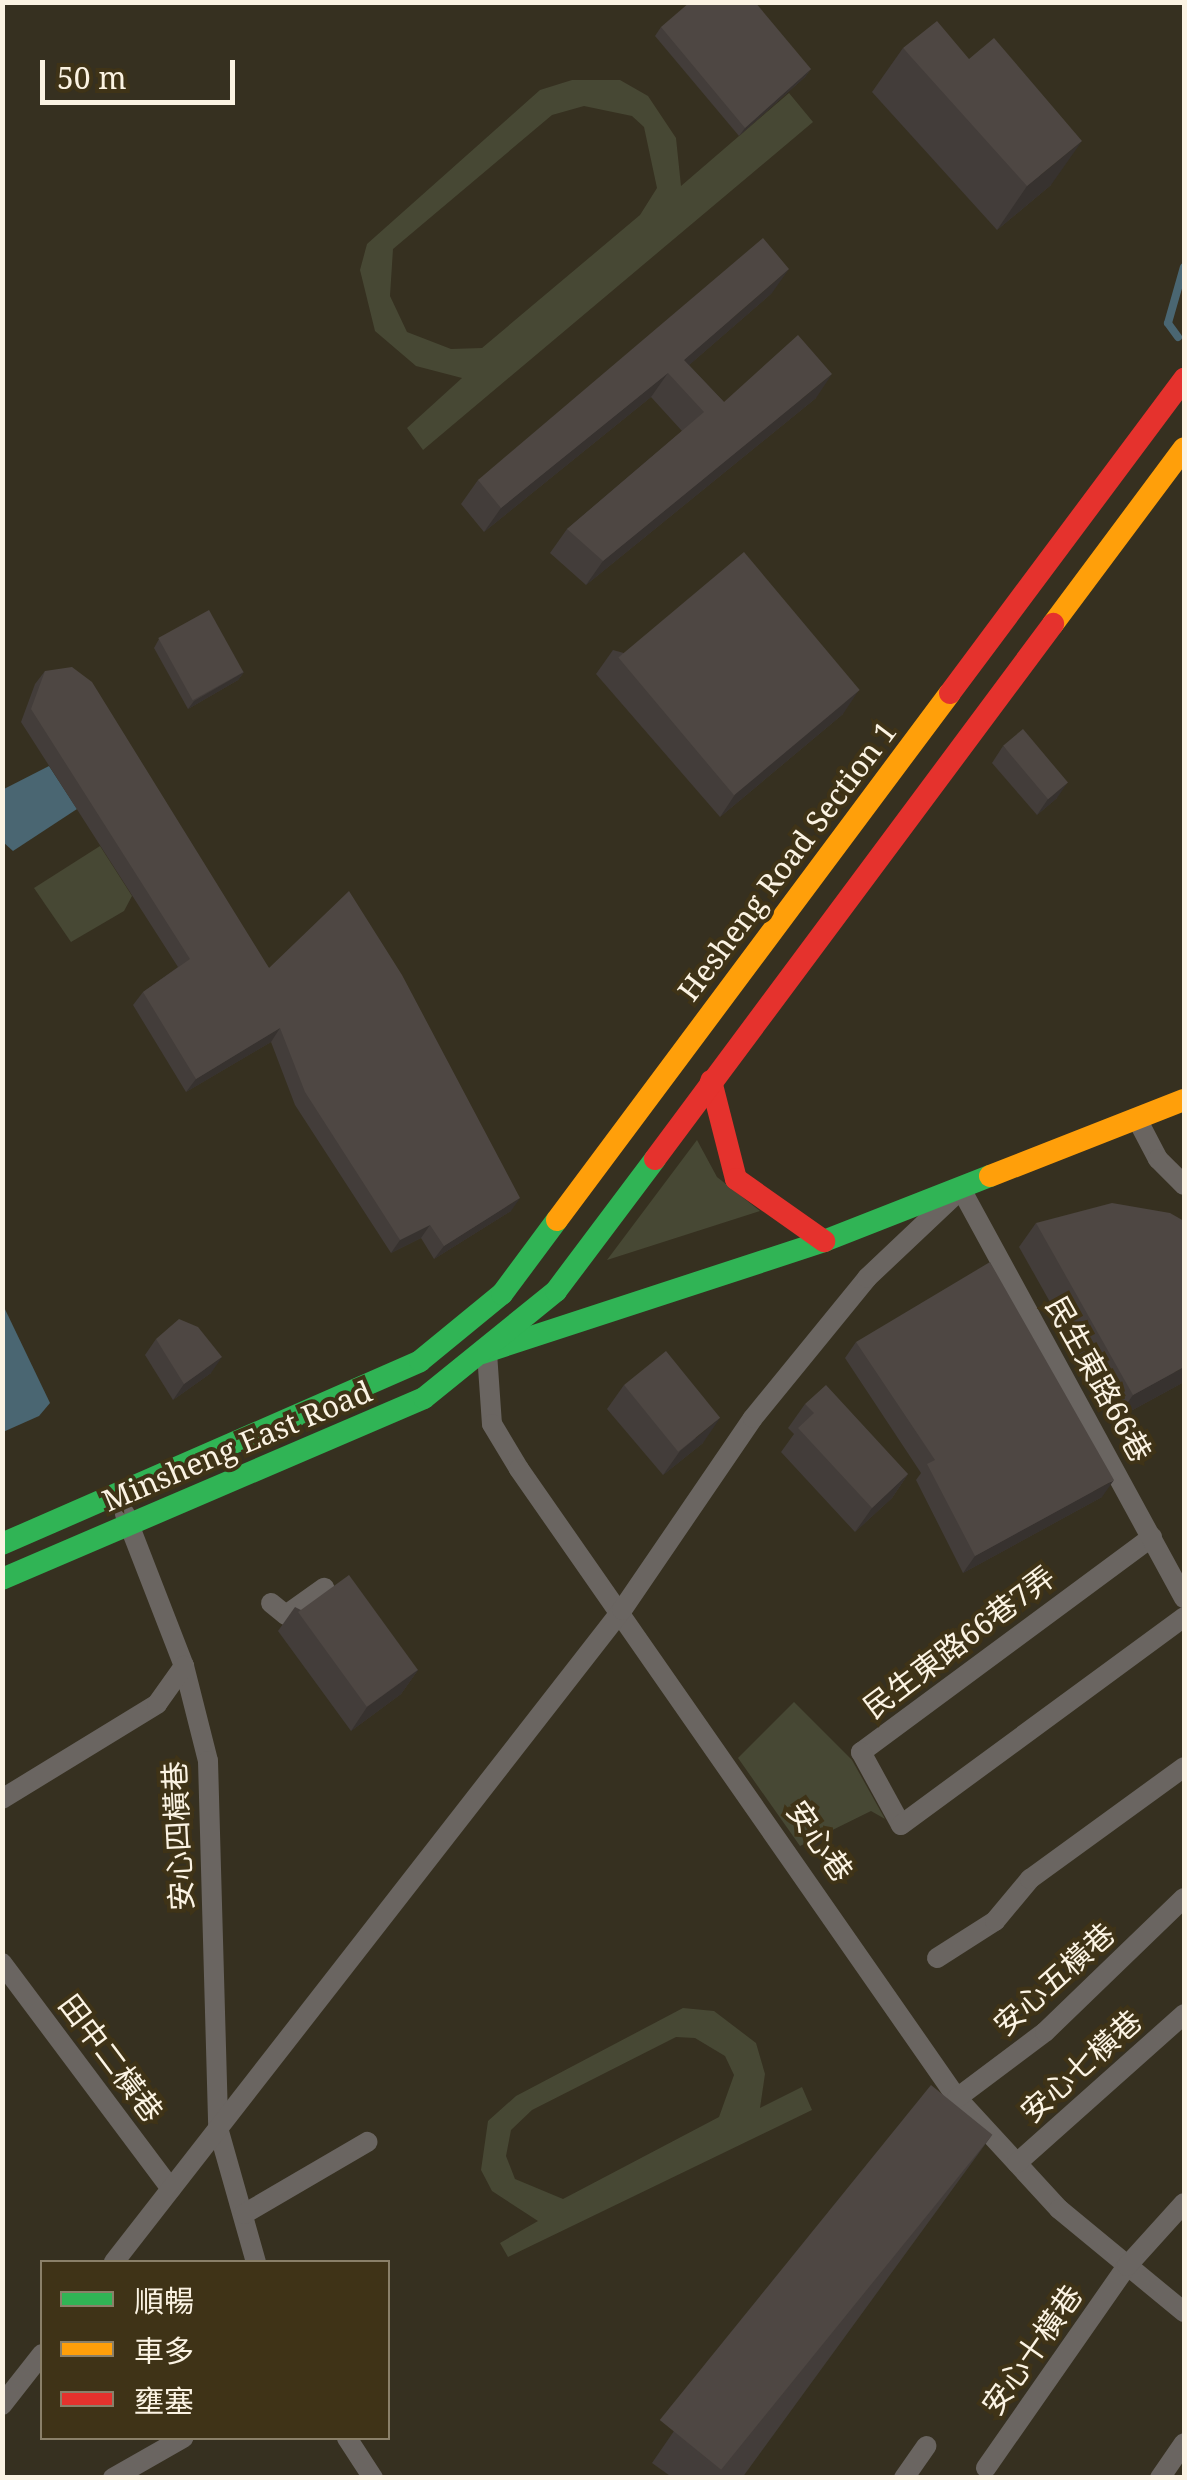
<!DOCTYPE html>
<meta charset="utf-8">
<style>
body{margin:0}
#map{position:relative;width:1187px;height:2480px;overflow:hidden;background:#363020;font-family:"Noto Serif","Noto Sans TC",serif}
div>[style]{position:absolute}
.green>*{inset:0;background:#474834}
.water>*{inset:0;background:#4a6672}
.stream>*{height:8px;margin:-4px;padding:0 4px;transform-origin:4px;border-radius:4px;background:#4a6672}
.street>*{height:20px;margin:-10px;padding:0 10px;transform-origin:10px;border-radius:10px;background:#6a6561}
.fast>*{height:22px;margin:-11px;padding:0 11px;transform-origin:11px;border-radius:11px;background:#30b455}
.slow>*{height:22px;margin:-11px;padding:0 11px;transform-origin:11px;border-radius:11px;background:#ff9f0a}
.jam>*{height:22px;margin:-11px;padding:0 11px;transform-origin:11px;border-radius:11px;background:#e5322d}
.wall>*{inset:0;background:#433d3a}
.shaded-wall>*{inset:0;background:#37322f}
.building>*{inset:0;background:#4e4743;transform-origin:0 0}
span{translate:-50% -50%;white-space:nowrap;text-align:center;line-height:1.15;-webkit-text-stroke:8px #3f3317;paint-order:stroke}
.street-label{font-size:30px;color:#fbf3e3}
.frame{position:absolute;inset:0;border:5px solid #fbf3e3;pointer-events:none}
.legend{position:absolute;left:40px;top:2260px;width:350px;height:180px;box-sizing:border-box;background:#3f3317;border:2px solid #8a8069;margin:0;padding:12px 18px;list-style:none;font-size:30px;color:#fbf3e3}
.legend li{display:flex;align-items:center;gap:20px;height:50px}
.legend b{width:50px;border:2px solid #8a8069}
.scale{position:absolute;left:40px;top:60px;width:195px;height:45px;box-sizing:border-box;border:5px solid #fbf3e3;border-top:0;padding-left:12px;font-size:30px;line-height:35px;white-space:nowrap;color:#fbf3e3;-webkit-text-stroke:8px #3f3317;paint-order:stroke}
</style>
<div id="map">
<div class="green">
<div style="clip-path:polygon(evenodd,572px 80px,620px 80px,648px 96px,676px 138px,681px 186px,789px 93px,813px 122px,423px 450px,407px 428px,462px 378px,416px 366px,375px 331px,360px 270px,367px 244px,540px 90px,572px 80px,584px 106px,632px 116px,644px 127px,657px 188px,640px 215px,482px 348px,451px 349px,407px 332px,390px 296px,393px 249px,552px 115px,584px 106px)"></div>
<div style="clip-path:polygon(100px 846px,132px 896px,124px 911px,71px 942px,34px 888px)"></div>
<div style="clip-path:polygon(697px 1140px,717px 1177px,760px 1211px,607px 1260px)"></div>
<div style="clip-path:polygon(794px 1702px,852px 1760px,885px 1819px,871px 1811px,800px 1846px,738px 1758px)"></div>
<div style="clip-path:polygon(evenodd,683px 2008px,714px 2011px,756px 2043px,765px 2074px,760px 2108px,802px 2087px,812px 2110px,508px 2257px,500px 2243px,538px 2221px,492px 2191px,481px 2170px,488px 2121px,516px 2096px,683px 2008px,676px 2037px,695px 2038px,725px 2056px,734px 2075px,719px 2117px,563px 2199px,515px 2179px,506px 2156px,511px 2130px,532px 2110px,676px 2037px)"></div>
</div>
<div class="water">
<div style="clip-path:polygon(49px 766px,77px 809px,13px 851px,3px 842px,2px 790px)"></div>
<div style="clip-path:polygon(2px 1303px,50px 1403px,39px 1416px,3px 1432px)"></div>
</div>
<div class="stream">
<div style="left:1178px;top:337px;width:17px;rotate:-126deg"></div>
<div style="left:1168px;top:323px;width:58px;rotate:-74.1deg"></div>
</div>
<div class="street">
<div style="left:1137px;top:1119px;width:45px;rotate:62.3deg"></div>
<div style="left:1158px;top:1159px;width:37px;rotate:45deg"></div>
<div style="left:487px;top:1353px;width:71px;rotate:86deg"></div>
<div style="left:492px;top:1424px;width:52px;rotate:59deg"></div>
<div style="left:519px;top:1469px;width:766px;rotate:55.15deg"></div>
<div style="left:957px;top:2098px;width:151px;rotate:47.4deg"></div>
<div style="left:1059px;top:2209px;width:162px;rotate:39.5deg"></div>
<div style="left:125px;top:1514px;width:163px;rotate:68.8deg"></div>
<div style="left:184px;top:1666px;width:98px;rotate:75.8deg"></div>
<div style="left:208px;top:1761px;width:367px;rotate:88.4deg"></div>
<div style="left:218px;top:2128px;width:139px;rotate:74.2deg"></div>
<div style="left:1152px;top:1537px;width:362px;rotate:143.5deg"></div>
<div style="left:861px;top:1752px;width:83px;rotate:61.3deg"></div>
<div style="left:901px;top:1825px;width:351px;rotate:-36.3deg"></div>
<div style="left:271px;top:1603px;width:19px;rotate:39deg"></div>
<div style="left:286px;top:1615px;width:47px;rotate:-35.4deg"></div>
<div style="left:2px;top:1799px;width:182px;rotate:-31.5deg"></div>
<div style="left:157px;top:1704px;width:47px;rotate:-54.6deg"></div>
<div style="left:937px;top:1958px;width:69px;rotate:-32.5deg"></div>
<div style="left:995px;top:1921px;width:55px;rotate:-50.2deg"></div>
<div style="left:1030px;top:1879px;width:190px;rotate:-36deg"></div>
<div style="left:2px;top:1963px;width:282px;rotate:53.2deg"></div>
<div style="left:957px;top:2098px;width:110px;rotate:-36.9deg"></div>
<div style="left:1045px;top:2032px;width:193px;rotate:-44deg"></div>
<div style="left:1017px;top:2163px;width:224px;rotate:-41.7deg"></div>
<div style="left:244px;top:2214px;width:143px;rotate:-30.3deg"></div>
<div style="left:114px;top:2262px;width:827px;rotate:-52.08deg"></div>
<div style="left:622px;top:1610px;width:232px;rotate:-55.7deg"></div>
<div style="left:753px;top:1418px;width:181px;rotate:-50.8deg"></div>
<div style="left:867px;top:1278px;width:129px;rotate:-43.4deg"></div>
<div style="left:961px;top:1189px;width:466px;rotate:61.4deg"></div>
<div style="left:2px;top:2405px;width:65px;rotate:-51.9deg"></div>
<div style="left:347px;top:2438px;width:48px;rotate:57deg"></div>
<div style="left:986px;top:2468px;width:246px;rotate:-55.1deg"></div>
<div style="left:1127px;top:2266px;width:85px;rotate:-47.9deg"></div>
<div style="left:113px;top:2478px;width:81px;rotate:-29.7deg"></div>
<div style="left:904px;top:2478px;width:39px;rotate:-55deg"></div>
<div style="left:1160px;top:2478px;width:42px;rotate:-55.6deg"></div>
</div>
<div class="fast">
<div style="left:482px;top:1353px;width:360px;rotate:-18.1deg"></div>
<div style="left:824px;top:1241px;width:178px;rotate:-21.4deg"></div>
<div style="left:2px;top:1544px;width:456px;rotate:-23.6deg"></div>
<div style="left:420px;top:1361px;width:106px;rotate:-39.3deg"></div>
<div style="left:502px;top:1294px;width:92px;rotate:-53.4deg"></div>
<div style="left:2px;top:1579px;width:459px;rotate:-23.2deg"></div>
<div style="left:424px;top:1398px;width:170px;rotate:-39deg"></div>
<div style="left:556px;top:1291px;width:165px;rotate:-53.1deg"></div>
</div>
<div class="slow">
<div style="left:1053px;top:624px;width:219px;rotate:-53.3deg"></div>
<div style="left:990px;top:1176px;width:208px;rotate:-21.4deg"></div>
<div style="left:557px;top:1220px;width:657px;rotate:-53.29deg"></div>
</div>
<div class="jam">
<div style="left:950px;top:693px;width:392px;rotate:-53.3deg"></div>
<div style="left:711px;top:1081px;width:101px;rotate:75.7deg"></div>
<div style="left:736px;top:1179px;width:108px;rotate:35.2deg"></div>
<div style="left:655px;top:1159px;width:667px;rotate:-53.35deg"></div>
</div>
<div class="wall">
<div style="clip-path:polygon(661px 27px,811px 69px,805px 77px,739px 136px,655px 36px)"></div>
<div style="clip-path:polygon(903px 48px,1051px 185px,997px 230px,872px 92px)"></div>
<div style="clip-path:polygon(772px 293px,689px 365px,724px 402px,816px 398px,586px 585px,550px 553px,567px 529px,682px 431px,651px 397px,484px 532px,461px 504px,478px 480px)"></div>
<div style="clip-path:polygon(159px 639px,244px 672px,238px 680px,188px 709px,154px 648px)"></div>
<div style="clip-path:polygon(613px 650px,843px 714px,720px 817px,596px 674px)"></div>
<div style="clip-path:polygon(45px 671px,269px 968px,511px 1211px,434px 1259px,421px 1238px,391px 1253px,295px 1105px,271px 1042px,186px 1092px,133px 1005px,143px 992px,178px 967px,21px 722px,35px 684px)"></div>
<div style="clip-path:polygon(1003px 746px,1057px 798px,1037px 815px,992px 763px)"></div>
<div style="clip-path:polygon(1036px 1223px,1184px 1382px,1116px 1419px,1019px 1247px)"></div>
<div style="clip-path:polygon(156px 1339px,211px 1373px,173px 1400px,145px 1355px)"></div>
<div style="clip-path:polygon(856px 1342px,1102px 1497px,963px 1573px,916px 1480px,921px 1473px,845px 1358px)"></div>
<div style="clip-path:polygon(624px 1385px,703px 1443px,663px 1475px,607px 1409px)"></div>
<div style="clip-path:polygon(805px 1404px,908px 1474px,892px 1498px,855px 1532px,781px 1452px,794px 1434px,788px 1428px)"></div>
<div style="clip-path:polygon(295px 1607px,418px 1670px,401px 1694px,351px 1731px,278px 1631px)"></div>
<div style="clip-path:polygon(992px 2135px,742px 2478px,673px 2478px,652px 2463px,674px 2431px)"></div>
</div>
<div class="shaded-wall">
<div style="clip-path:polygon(811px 69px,805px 77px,739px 136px,745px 128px)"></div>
<div style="clip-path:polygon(1082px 141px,1051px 185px,997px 230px,1027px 186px)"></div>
<div style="clip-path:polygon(789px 269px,772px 293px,673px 379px,684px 360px)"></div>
<div style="clip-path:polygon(668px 373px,651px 397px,484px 532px,501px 508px)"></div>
<div style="clip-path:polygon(832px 374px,816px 398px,586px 585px,603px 561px)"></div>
<div style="clip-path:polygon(244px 672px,238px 680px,188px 709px,194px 701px)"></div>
<div style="clip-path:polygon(859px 690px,843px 714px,720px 817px,736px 793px)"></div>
<div style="clip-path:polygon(1068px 782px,1057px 798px,1037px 815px,1048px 799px)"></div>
<div style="clip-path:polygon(280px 1028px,271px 1042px,186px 1092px,196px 1079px)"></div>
<div style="clip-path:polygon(520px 1198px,511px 1211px,434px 1259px,444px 1246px)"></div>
<div style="clip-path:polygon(430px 1225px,421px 1238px,391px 1253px,400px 1240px)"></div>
<div style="clip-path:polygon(222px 1357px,211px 1373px,173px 1400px,184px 1384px)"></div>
<div style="clip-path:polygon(1184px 1367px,1184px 1382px,1116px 1419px,1133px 1395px)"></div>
<div style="clip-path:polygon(720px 1418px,703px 1443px,663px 1475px,680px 1451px)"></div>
<div style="clip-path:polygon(908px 1474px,892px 1498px,855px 1532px,872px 1508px)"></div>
<div style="clip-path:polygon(1114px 1480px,1102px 1497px,963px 1573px,975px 1556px)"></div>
<div style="clip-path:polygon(418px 1670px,401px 1694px,351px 1731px,367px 1707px)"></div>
</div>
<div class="building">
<div style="clip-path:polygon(690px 2px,755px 2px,811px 69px,745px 128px,661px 27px)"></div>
<div style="clip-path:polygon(937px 21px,969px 59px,994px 38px,1082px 141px,1027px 186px,903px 48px)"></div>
<div style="clip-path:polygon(763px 238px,789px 269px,684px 360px,724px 402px,798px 335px,832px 374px,603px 561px,567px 529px,704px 412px,668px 373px,501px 508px,478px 480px)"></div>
<div style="left:744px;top:552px;width:180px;height:164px;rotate:50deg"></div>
<div style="left:209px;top:610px;width:71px;height:58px;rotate:61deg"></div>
<div style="clip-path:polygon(72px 667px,92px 682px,269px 968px,349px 891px,402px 975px,520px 1198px,444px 1246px,430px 1225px,400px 1240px,305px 1092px,280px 1028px,196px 1079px,143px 992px,190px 959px,31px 709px,45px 671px)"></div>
<div style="left:1023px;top:729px;width:70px;height:26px;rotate:50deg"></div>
<div style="clip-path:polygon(1112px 1203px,1170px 1213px,1184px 1221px,1184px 1367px,1133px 1395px,1036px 1223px)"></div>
<div style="clip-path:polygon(990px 1262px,1114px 1480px,975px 1556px,927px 1464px,935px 1460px,856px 1342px)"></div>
<div style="clip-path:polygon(179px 1319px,198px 1327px,222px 1357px,184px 1384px,156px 1339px)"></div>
<div style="left:666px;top:1351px;width:86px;height:54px;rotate:51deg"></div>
<div style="clip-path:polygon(826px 1385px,908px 1474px,872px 1508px,798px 1428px,814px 1413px,805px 1404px)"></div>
<div style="left:349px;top:1575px;width:117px;height:63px;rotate:54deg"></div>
<div style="left:931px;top:2085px;width:79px;height:431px;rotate:39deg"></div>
</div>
<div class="street-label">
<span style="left:787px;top:861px;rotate:-53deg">Hesheng Road Section 1</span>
<span style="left:1099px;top:1379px;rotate:61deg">民生東路66巷</span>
<span style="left:237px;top:1446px;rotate:-23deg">Minsheng East Road</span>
<span style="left:959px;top:1642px;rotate:-37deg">民生東路66巷7弄</span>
<span style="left:178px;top:1836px;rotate:-93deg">安心四橫巷</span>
<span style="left:820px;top:1841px;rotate:55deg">安心巷</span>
<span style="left:1054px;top:1979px;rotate:-42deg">安心五橫巷</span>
<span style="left:111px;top:2058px;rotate:53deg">田中二橫巷</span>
<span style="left:1081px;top:2066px;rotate:-42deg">安心七橫巷</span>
<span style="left:1032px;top:2350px;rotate:-55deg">安心十橫巷</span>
</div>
<div class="frame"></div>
<ul class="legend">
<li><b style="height:12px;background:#30b455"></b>順暢</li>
<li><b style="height:12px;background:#ff9f0a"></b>車多</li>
<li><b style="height:12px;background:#e5322d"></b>壅塞</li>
</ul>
<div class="scale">50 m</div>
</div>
